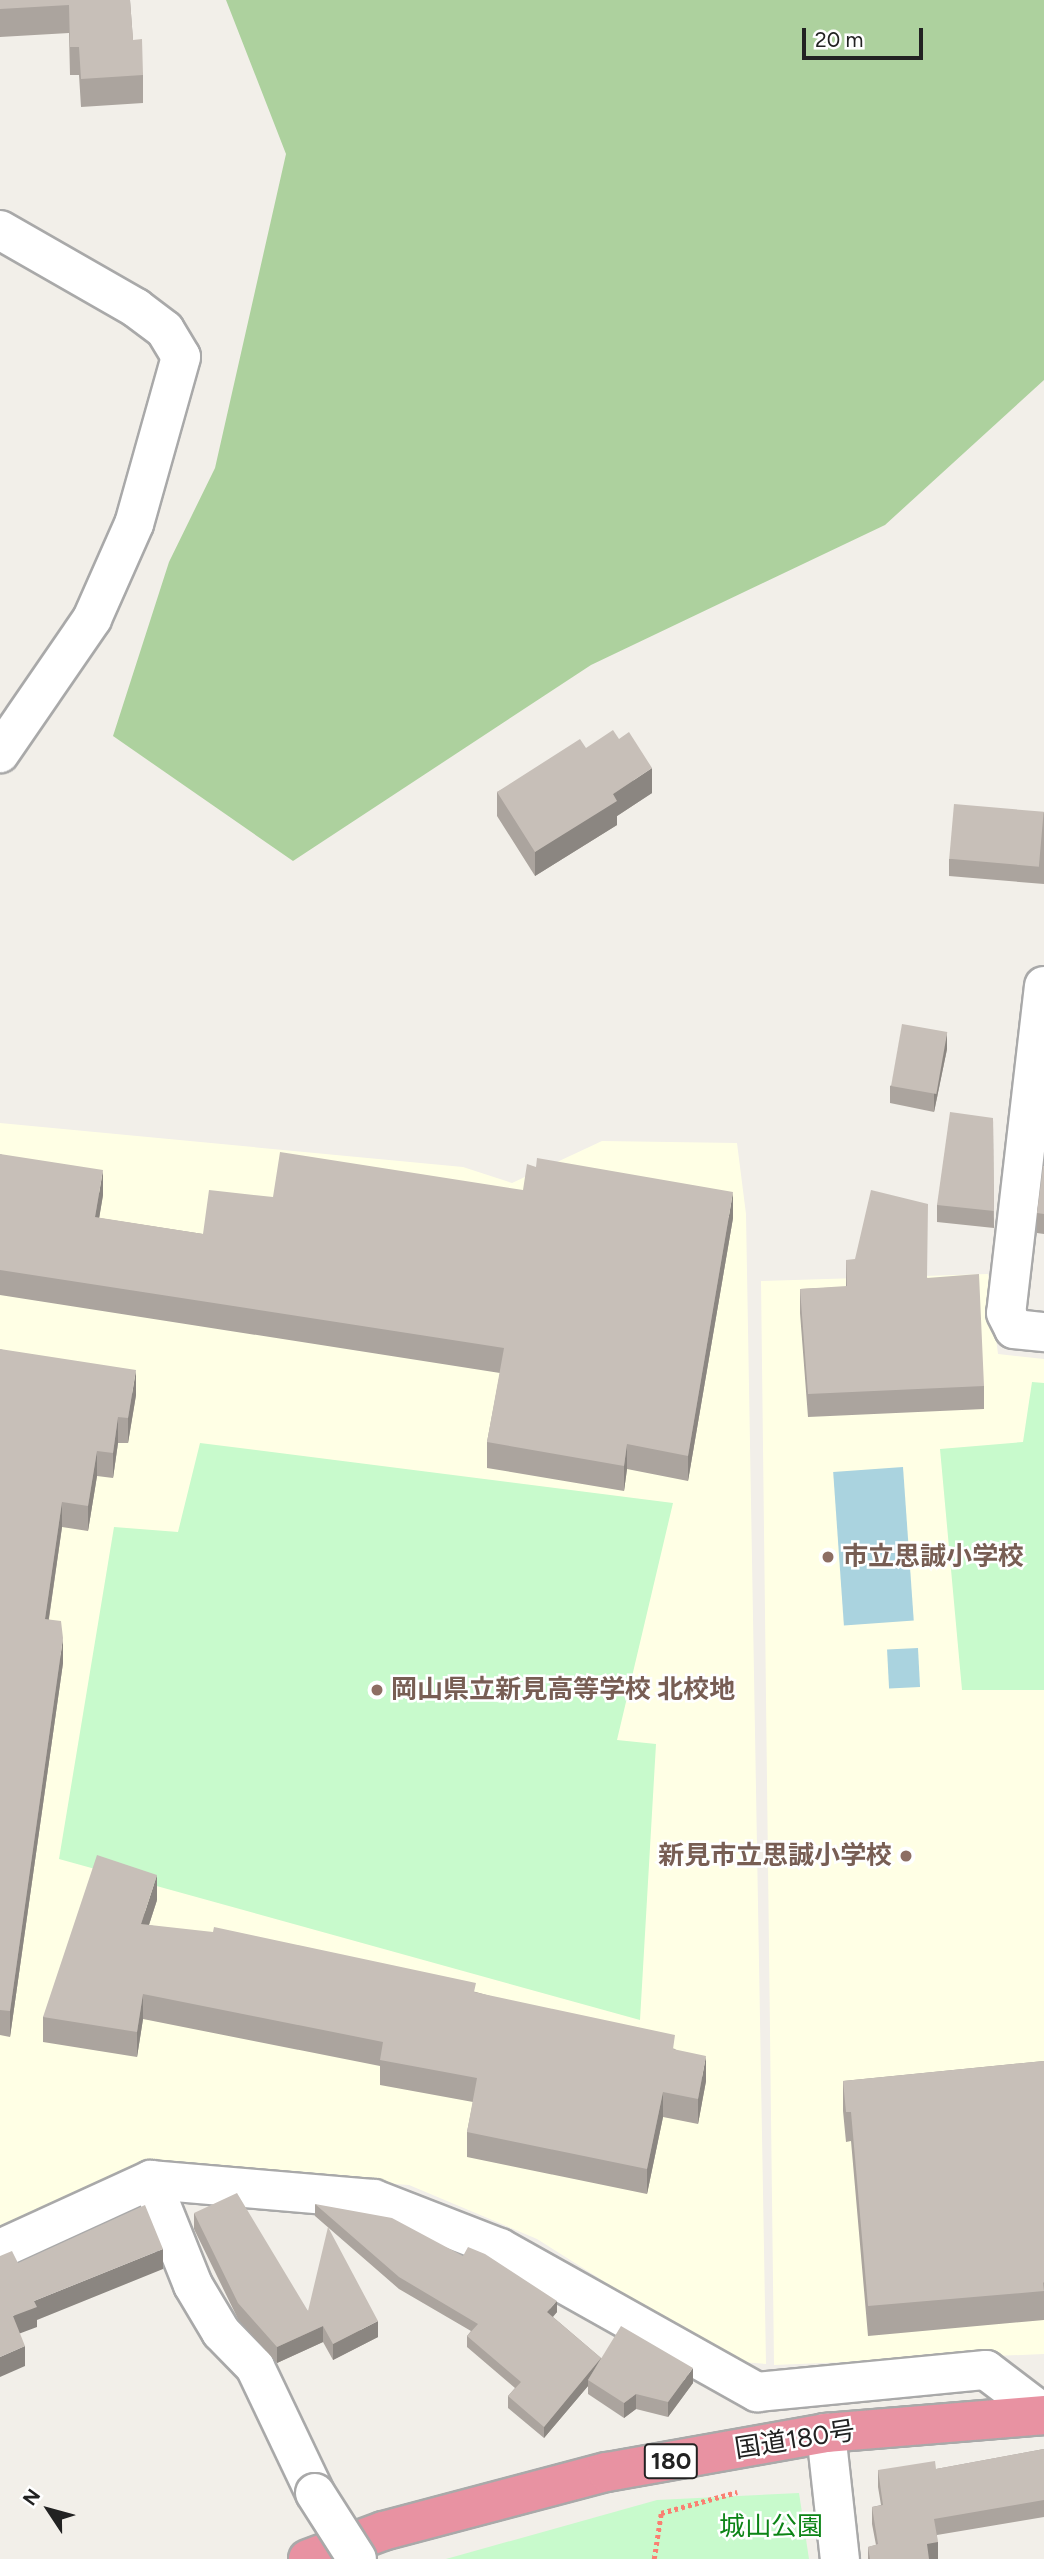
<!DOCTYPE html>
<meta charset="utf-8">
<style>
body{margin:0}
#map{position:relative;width:1044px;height:2559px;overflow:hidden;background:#f2efe9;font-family:Figtree,"Noto Sans JP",sans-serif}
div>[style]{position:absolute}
.education>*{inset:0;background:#ffffe5}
.forest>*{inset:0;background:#add19e}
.park>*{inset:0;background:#c8facc}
.water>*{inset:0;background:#aad3df;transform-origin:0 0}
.path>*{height:4.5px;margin-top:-2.25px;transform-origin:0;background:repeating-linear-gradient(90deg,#fa8072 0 3.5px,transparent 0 7px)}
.roads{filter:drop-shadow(2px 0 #a9a9a9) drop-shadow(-2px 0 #a9a9a9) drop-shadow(0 2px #a9a9a9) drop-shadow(0 -2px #a9a9a9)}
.minor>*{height:38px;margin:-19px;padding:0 19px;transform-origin:19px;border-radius:19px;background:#fff}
.highway>*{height:38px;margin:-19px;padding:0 19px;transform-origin:19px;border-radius:19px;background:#e892a2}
.bridges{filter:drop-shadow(2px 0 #a9a9a9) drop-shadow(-2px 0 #a9a9a9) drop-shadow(0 2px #a9a9a9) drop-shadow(0 -2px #a9a9a9)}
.minor-bridge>*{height:38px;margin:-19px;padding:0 19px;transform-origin:19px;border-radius:19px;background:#fff}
.wall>*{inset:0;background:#aba49e}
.shaded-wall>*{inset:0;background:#8b8681;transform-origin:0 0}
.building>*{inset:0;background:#c7bfb8;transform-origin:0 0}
.dots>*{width:19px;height:19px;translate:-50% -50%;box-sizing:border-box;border:4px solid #fff;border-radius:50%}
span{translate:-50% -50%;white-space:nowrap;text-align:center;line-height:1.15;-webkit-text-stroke:5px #fff;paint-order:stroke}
.shield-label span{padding:2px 5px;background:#fff;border:2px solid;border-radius:5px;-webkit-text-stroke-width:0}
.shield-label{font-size:24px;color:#222;font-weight:700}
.education-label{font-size:26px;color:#785e54;font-weight:700}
.left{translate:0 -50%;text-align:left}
.right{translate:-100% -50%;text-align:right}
.street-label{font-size:26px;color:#222}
.park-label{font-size:26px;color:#0c8416}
.north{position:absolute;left:14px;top:2475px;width:70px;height:70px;-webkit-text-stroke:5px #fff;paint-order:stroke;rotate:306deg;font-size:19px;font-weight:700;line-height:28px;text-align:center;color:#222}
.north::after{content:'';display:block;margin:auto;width:24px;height:32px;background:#222;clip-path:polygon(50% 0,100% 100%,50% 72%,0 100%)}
.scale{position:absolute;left:802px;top:28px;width:121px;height:32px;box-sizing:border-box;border:4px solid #222;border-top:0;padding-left:9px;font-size:21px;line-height:24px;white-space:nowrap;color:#222;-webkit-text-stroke:5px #fff;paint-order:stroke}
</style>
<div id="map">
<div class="education">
<div style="clip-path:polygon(0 1123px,463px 1167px,512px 1183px,602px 1141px,737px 1143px,746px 1214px,766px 2364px,730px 2361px,537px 2239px,409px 2185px,151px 2166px,0 2238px)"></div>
<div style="clip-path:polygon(988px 1274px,998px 1354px,1044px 1359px,1044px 2354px,774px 2365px,761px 1281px)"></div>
</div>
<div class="forest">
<div style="clip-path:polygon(226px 0,1044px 0,1044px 380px,885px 525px,591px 665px,293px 861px,113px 736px,169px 562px,215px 468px,286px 154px)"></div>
</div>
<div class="park">
<div style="clip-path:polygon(1032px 1382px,1044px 1383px,1044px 1690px,962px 1690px,940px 1449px,1023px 1442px)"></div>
<div style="clip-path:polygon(200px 1443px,673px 1503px,617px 1740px,656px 1744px,640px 2020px,59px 1859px,114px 1527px,178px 1532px)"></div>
<div style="clip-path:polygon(799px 2493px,809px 2559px,446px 2559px,657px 2500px)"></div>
</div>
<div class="water">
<div style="left:903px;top:1467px;width:154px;height:70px;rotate:86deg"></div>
<div style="left:918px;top:1648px;width:39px;height:31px;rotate:87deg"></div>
</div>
<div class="path">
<div style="left:654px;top:2559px;width:47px;rotate:-81.3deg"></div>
<div style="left:661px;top:2513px;width:79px;rotate:-15.4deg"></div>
</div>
<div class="roads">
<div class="minor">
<div style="left:0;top:230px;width:157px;rotate:29.8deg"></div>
<div style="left:136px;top:308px;width:36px;rotate:37deg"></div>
<div style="left:165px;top:330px;width:31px;rotate:59deg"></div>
<div style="left:181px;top:357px;width:173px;rotate:105.7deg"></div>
<div style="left:134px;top:524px;width:104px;rotate:113.9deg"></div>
<div style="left:92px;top:619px;width:163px;rotate:124.5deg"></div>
<div style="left:1044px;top:986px;width:329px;rotate:96.6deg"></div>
<div style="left:1006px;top:1313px;width:18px;rotate:63deg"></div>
<div style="left:1014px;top:1329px;width:30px;rotate:6deg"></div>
<div style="left:151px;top:2180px;width:113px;rotate:68.2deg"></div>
<div style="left:193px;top:2285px;width:55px;rotate:59.2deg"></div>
<div style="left:221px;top:2332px;width:49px;rotate:45.8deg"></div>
<div style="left:255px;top:2367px;width:140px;rotate:64.5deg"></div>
<div style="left:0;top:2249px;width:166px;rotate:-24.6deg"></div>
<div style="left:151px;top:2180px;width:224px;rotate:4.9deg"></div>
<div style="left:374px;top:2199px;width:135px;rotate:21.3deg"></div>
<div style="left:500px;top:2248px;width:295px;rotate:29.3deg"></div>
<div style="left:757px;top:2392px;width:230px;rotate:-5.5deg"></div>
<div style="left:986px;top:2370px;width:73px;rotate:37.2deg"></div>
<div style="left:826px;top:2433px;width:127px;rotate:83.7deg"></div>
</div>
<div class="highway">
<div style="left:308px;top:2559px;width:80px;rotate:-20.5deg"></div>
<div style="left:383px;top:2531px;width:232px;rotate:-14.8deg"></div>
<div style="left:607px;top:2472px;width:222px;rotate:-10.1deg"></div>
<div style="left:826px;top:2433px;width:219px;rotate:-4.7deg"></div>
</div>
</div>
<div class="bridges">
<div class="minor-bridge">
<div style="left:315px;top:2493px;width:78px;rotate:57.5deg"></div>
</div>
</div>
<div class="wall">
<div style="clip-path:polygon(0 0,130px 0,133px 40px,143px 75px,143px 103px,81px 107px,79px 75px,70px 75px,69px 33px,0 37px)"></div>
<div style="clip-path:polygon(586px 748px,652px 793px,617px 816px,617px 825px,535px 876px,497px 816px,497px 792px)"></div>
<div style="clip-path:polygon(1044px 812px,1044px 884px,949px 876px,949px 859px)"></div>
<div style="clip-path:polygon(947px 1049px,934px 1112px,890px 1103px,890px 1086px)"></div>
<div style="clip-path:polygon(993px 1118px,994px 1228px,937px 1222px,937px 1205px)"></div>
<div style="clip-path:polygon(0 1154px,103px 1195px,99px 1218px,203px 1234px,273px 1197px,523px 1190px,733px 1218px,688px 1481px,627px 1469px,624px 1491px,487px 1468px,487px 1442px,500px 1373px,0 1295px)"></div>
<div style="clip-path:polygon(1044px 1166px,1044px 1234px,1037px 1233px,1037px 1213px)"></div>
<div style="clip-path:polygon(846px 1260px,928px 1278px,984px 1386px,984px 1409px,808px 1417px,800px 1313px,800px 1289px,846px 1287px)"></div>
<div style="clip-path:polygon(0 1349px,136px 1395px,128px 1443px,118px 1443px,113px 1478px,97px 1476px,88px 1531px,62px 1527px,49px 1619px,63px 1663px,10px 2037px,0 2035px)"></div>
<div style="clip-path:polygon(157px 1900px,149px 1925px,476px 1992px,675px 2049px,706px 2081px,698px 2124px,663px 2117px,647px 2194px,467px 2157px,467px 2132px,473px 2102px,380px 2085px,380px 2066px,143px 2019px,137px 2057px,43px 2042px,43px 2017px)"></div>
<div style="clip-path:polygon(1044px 2061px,1044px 2320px,868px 2336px,851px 2141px,846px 2142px,843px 2111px,843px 2081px)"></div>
<div style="clip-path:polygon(315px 2204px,557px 2312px,553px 2317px,601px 2358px,693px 2383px,668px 2417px,636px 2409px,624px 2418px,588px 2394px,588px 2386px,544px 2438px,508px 2408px,508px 2396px,515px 2388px,467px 2347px,467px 2336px,471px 2331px,399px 2289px,315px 2216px)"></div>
<div style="clip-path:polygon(194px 2213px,308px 2311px,378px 2337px,333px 2360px,323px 2342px,277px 2363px,238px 2319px,194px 2229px)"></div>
<div style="clip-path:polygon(1044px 2449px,1044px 2517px,937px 2535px,938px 2559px,868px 2559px,868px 2547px,876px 2545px,872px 2524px,872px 2507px,881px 2505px,878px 2487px,878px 2470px,936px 2469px)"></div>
</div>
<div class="shaded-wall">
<div style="clip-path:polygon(652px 768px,652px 793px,617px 816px,617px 825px,535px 876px,535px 852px,613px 794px)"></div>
<div style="clip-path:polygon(947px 1032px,947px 1049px,934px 1112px,934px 1094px)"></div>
<div style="clip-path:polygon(103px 1170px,103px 1195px,95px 1243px,95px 1217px)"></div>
<div style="clip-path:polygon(733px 1192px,733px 1218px,688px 1481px,688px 1456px)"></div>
<div style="clip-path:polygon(136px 1370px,136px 1395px,128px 1443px,128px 1418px)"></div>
<div style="clip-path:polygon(118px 1417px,118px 1443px,113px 1478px,113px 1453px)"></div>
<div style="clip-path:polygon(627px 1444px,627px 1469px,624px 1491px,624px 1466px)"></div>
<div style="clip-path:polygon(97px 1451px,97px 1476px,88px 1531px,88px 1506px)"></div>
<div style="clip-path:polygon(62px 1502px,62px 1527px,45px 1644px,45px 1619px)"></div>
<div style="clip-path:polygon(63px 1638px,63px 1663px,10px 2037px,10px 2011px)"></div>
<div style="clip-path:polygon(157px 1875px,157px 1900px,141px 1949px,141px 1924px)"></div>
<div style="clip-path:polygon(143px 1994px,143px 2019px,137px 2057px,137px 2032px)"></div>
<div style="clip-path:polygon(706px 2056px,706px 2081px,698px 2124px,698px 2099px)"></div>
<div style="clip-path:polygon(663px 2092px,663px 2117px,647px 2194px,647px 2169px)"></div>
<div style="clip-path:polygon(163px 2249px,163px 2269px,37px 2320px,37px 2327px,13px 2336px,13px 2316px,34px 2301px)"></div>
<div style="clip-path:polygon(557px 2301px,557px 2312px,547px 2323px,547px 2312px)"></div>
<div style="clip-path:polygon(378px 2321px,378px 2337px,333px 2360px,333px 2344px)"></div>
<div style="clip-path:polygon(323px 2326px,323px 2342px,277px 2363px,277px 2347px)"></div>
<div style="clip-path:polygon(25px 2346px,25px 2366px,0 2377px,0 2357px)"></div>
<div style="clip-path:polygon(601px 2358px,588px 2380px,588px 2386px,544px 2438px,544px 2427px)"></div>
<div style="clip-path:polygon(693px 2368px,693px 2383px,668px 2417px,668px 2402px)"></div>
<div style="clip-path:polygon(636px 2394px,636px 2409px,624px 2418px,624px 2403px)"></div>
<div style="left:938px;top:2542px;width:17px;height:11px;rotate:90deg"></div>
</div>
<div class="building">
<div style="clip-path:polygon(0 0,130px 0,133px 40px,142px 39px,143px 75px,81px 79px,79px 47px,70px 47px,69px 5px,0 9px)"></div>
<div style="clip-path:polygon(613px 730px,619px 739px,629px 732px,652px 768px,613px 794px,617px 801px,535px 852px,497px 792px,580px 739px,586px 748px)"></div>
<div style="left:954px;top:804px;width:90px;height:55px;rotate:5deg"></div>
<div style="left:902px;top:1024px;width:46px;height:63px;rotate:10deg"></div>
<div style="clip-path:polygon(950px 1112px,993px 1118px,994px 1211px,937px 1205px)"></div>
<div style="clip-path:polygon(280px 1152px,523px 1190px,527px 1164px,536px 1167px,537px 1158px,733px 1192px,688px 1456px,627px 1444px,624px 1466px,487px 1442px,504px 1348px,0 1270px,0 1154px,103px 1170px,95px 1217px,203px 1234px,209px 1190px,273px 1197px)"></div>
<div style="clip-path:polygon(1043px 1166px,1044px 1166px,1044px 1214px,1037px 1213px)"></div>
<div style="clip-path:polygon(871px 1190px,928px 1204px,927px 1278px,979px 1274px,984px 1386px,808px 1394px,800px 1289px,847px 1286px,846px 1260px,855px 1259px)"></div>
<div style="clip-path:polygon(0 1349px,136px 1370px,128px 1418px,118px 1417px,113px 1453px,97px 1451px,88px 1506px,62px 1502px,45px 1619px,61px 1621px,63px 1638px,10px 2011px,0 2010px)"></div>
<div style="clip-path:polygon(97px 1855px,157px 1875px,141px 1924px,213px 1932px,214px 1927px,476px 1983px,474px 1992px,675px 2035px,673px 2049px,706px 2056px,698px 2099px,663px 2092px,647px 2169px,467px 2132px,477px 2078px,380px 2060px,383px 2042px,143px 1994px,137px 2032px,43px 2017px)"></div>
<div style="clip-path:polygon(1044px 2061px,1044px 2282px,1043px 2283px,1044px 2291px,868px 2306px,851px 2112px,846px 2112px,843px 2081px)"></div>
<div style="clip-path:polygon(237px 2193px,308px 2311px,328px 2227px,378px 2321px,333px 2344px,323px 2326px,277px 2347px,238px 2303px,194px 2213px)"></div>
<div style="clip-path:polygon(315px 2204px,392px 2218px,463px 2256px,468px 2247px,485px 2254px,557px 2301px,547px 2312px,601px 2358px,544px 2427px,508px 2396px,521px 2382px,467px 2336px,478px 2324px,399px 2277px)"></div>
<div style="clip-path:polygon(145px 2205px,163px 2249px,34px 2301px,37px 2307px,13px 2316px,25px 2346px,0 2357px,0 2256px,12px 2251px,18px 2263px)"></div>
<div style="clip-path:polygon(621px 2326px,693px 2368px,668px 2402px,636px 2394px,624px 2403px,588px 2380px)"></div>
<div style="clip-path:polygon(1044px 2449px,1044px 2500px,934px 2519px,938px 2542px,927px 2544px,929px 2559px,870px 2559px,868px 2547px,878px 2544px,872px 2507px,883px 2505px,878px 2470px,935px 2461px,936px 2469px)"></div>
</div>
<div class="dots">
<div style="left:828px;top:1557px;background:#8d6e63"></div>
<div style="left:377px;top:1690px;background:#8d6e63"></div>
<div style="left:906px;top:1856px;background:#8d6e63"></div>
</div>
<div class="shield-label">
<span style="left:671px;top:2461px">180</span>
</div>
<div class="education-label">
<span class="left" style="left:842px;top:1557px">市立思誠小学校</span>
<span class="left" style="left:391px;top:1690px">岡山県立新見高等学校 北校地</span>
<span class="right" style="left:892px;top:1856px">新見市立思誠小学校</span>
</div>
<div class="street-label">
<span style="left:795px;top:2440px;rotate:-9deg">国道180号</span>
</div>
<div class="park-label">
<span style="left:771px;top:2527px">城山公園</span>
</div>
<div class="north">N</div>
<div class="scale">20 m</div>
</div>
